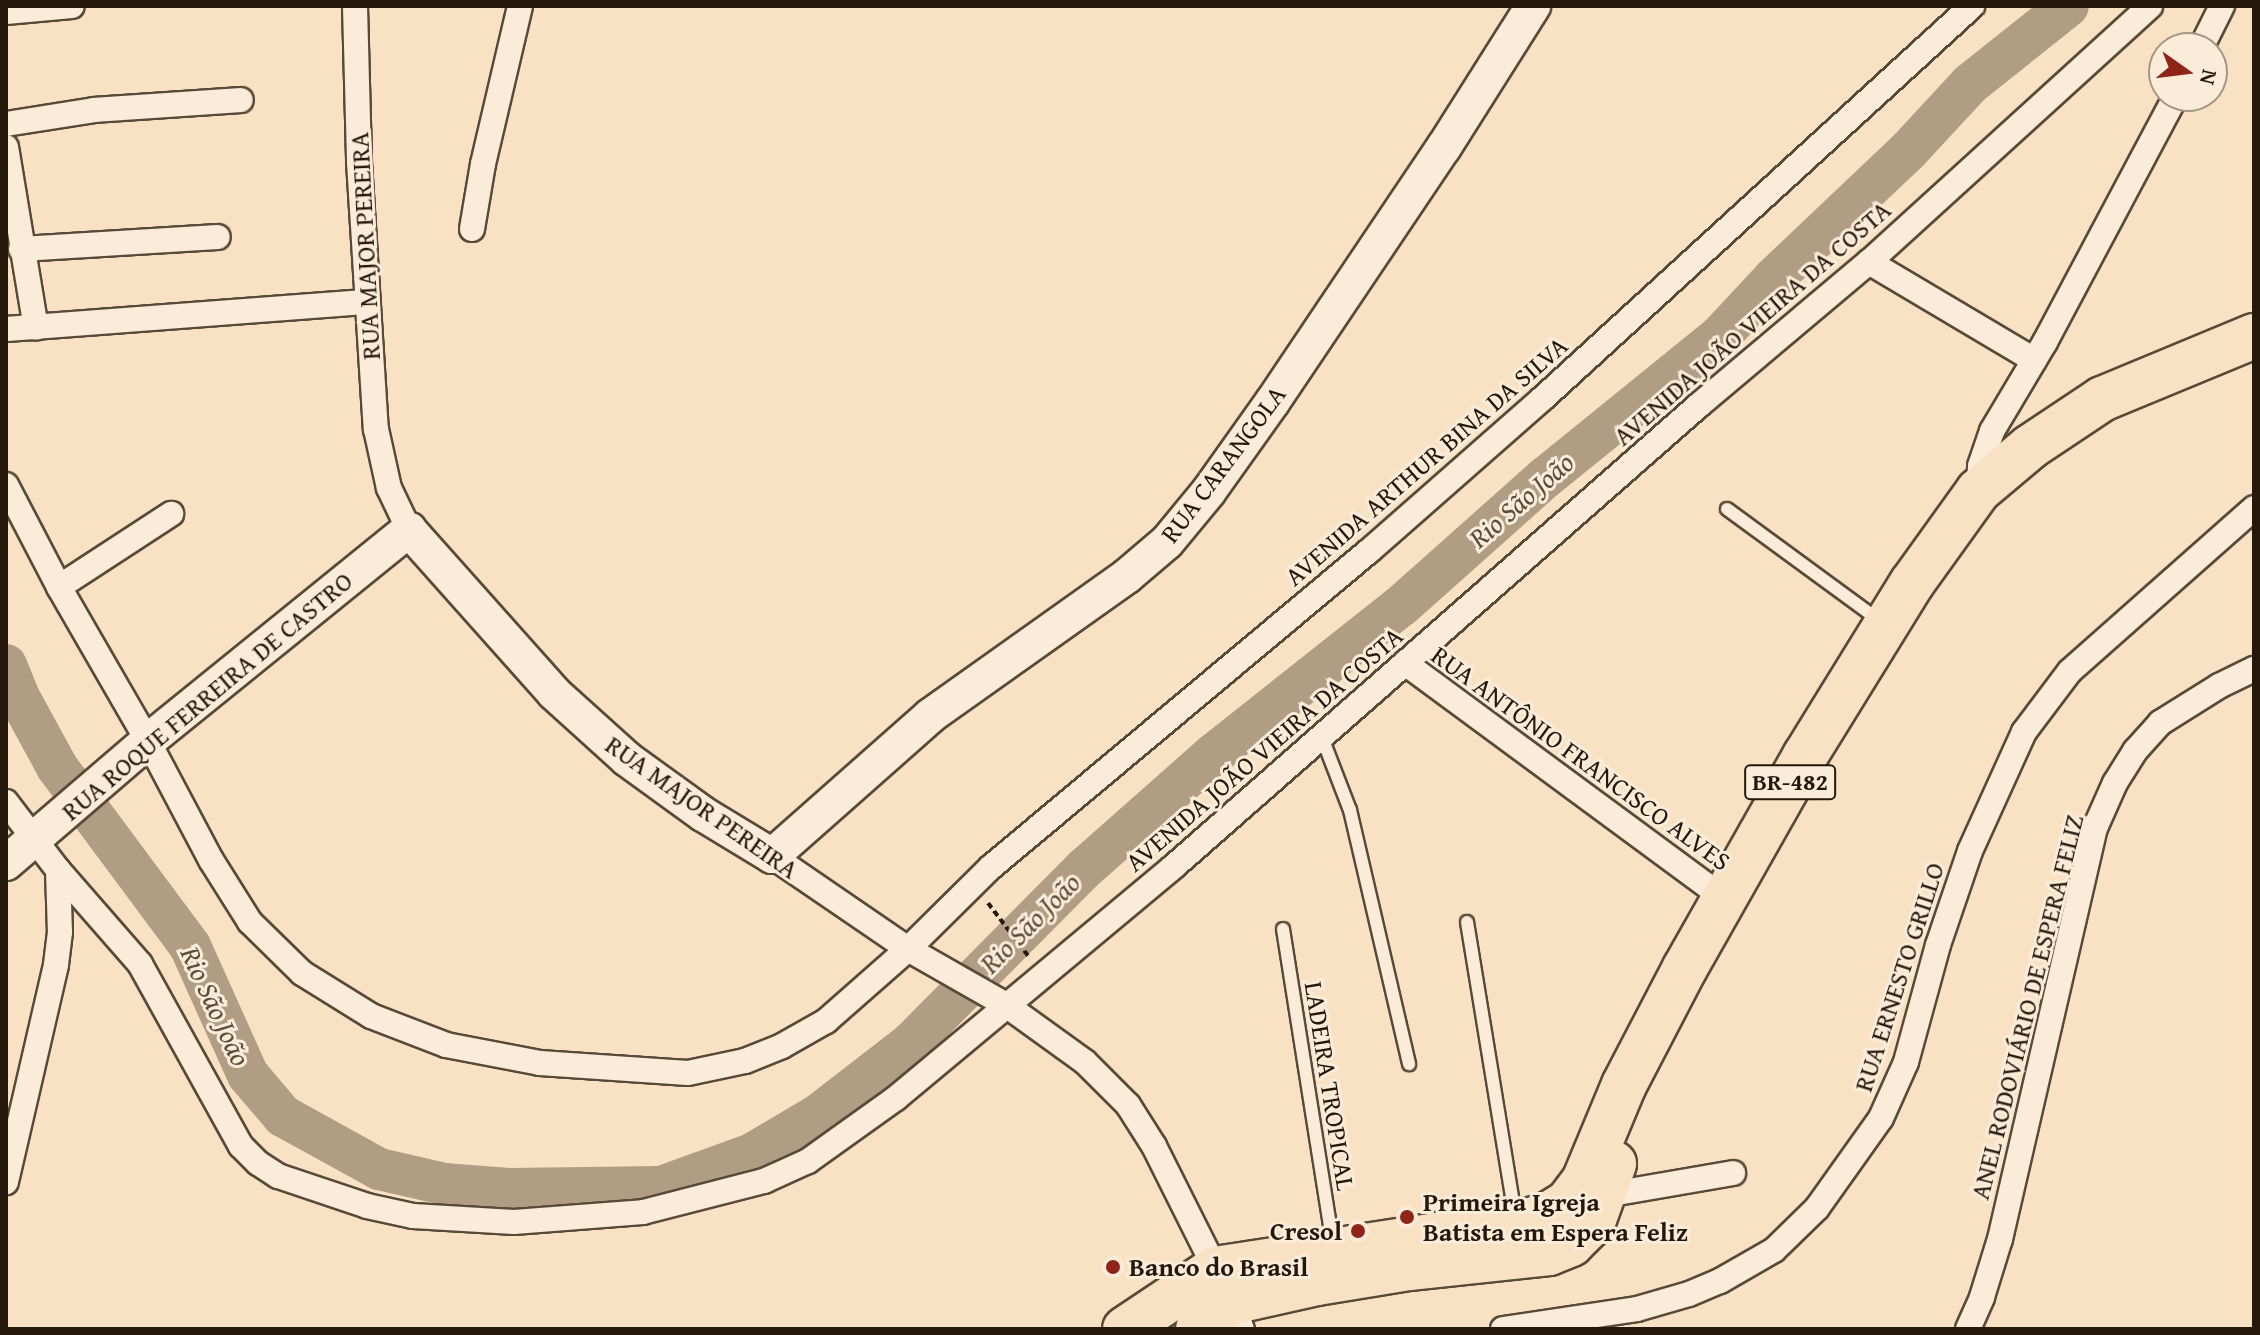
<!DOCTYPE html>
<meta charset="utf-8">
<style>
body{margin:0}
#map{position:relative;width:2260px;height:1335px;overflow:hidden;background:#f9e2c4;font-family:"Gentium Book Plus",serif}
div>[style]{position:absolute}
.river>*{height:42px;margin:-21px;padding:0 21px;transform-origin:21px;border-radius:21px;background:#b09d84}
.path>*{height:4px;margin-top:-2px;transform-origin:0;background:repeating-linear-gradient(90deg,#231809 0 6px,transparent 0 10px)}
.roads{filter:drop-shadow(2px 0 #584a38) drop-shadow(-2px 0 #584a38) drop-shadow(0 2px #584a38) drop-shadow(0 -2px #584a38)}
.lane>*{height:12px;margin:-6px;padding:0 6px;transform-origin:6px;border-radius:6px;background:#fbecd9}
.street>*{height:24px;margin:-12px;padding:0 12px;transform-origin:12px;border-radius:12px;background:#fbecd9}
.secondary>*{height:34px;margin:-17px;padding:0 17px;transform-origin:17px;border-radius:17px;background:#fbecd9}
.highway>*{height:44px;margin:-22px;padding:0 22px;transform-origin:22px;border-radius:22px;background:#f9e2c4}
.dots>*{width:22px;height:22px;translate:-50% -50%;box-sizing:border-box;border:4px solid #fbecd9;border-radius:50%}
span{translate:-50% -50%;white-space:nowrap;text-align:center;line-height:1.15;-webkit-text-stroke:6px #fbecd9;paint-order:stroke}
.shield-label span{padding:2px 6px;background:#fbecd9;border:2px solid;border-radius:6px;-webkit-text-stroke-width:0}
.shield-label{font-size:24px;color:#231809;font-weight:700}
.street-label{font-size:26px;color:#231809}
.poi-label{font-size:26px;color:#231809;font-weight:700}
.left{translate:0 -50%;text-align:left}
.right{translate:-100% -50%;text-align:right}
.water-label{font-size:28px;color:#5b4d3a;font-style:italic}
.frame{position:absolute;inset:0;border:8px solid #231809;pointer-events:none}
.north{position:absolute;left:2148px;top:32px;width:80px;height:80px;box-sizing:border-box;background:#fbecd9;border:2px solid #a59786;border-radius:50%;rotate:104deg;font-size:22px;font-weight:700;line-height:32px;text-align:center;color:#231809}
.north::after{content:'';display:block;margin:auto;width:28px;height:36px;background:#8f2418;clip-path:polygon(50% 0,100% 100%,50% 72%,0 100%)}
</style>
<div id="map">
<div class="river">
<div style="left:6px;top:665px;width:37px;rotate:68deg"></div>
<div style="left:20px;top:699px;width:77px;rotate:61.4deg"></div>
<div style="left:57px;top:767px;width:223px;rotate:53.4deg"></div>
<div style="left:190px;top:946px;width:141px;rotate:65.8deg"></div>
<div style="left:248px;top:1075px;width:54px;rotate:49.5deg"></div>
<div style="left:283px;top:1116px;width:110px;rotate:28.9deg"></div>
<div style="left:379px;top:1169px;width:67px;rotate:13deg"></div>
<div style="left:444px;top:1184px;width:65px;rotate:4.4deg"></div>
<div style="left:509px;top:1189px;width:152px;rotate:-0.8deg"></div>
<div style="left:661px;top:1187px;width:97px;rotate:-19.9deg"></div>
<div style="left:752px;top:1154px;width:77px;rotate:-30.6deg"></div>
<div style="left:818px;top:1115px;width:118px;rotate:-37.7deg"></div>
<div style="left:911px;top:1043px;width:247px;rotate:-45.2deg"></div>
<div style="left:1085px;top:868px;width:172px;rotate:-41.5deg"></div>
<div style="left:1214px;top:754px;width:238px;rotate:-38.4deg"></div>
<div style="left:1401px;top:606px;width:194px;rotate:-41.7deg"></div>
<div style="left:1546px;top:477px;width:223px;rotate:-39deg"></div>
<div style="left:1719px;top:337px;width:81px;rotate:-47deg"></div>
<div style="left:1774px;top:278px;width:185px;rotate:-43.5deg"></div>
<div style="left:1908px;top:151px;width:91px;rotate:-47.2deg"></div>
<div style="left:1970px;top:84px;width:125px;rotate:-38.5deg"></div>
</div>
<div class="path">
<div style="left:988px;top:903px;width:68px;rotate:52.8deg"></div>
</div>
<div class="roads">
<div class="lane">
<div style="left:1727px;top:509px;width:190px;rotate:36.2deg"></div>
<div style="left:1321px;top:735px;width:80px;rotate:68.9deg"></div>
<div style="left:1350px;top:810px;width:261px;rotate:76.9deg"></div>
<div style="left:1467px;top:922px;width:298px;rotate:80.7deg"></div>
<div style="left:1283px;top:929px;width:318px;rotate:81deg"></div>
</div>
<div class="street">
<div style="left:355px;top:6px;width:156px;rotate:88.5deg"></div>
<div style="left:359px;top:162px;width:268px;rotate:86.4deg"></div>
<div style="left:376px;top:429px;width:60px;rotate:77.6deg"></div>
<div style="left:389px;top:488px;width:47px;rotate:64.5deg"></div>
<div style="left:6px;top:12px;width:66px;rotate:-5.2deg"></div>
<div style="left:2201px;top:48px;width:47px;rotate:-63.4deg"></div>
<div style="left:6px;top:124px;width:89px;rotate:-9deg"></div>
<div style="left:94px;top:110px;width:147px;rotate:-3.9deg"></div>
<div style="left:6px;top:147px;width:183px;rotate:80.6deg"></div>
<div style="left:472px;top:229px;width:66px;rotate:-80.4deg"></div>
<div style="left:483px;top:164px;width:162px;rotate:-76.8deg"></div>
<div style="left:21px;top:249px;width:197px;rotate:-3.5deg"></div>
<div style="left:1869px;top:262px;width:192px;rotate:30.7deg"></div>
<div style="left:6px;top:329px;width:361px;rotate:-4.3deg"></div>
<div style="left:6px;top:485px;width:115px;rotate:62.5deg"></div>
<div style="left:59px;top:587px;width:178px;rotate:60deg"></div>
<div style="left:148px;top:741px;width:135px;rotate:62.1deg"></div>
<div style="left:211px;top:860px;width:73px;rotate:57.8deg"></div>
<div style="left:250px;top:922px;width:73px;rotate:44.4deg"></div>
<div style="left:302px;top:973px;width:81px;rotate:31.9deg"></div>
<div style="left:371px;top:1016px;width:80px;rotate:21.1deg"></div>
<div style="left:446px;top:1045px;width:96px;rotate:10.8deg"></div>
<div style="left:540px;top:1063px;width:148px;rotate:3.9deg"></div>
<div style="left:688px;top:1073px;width:58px;rotate:-11.9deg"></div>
<div style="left:745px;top:1061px;width:40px;rotate:-22deg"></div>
<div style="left:782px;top:1046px;width:51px;rotate:-29.6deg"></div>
<div style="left:826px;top:1021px;width:109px;rotate:-41.3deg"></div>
<div style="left:908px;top:949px;width:117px;rotate:-44.7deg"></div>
<div style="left:991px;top:867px;width:493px;rotate:-39.9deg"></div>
<div style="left:1369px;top:551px;width:230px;rotate:-41.3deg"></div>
<div style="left:1542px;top:399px;width:583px;rotate:-42.43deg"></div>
<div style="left:1978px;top:491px;width:25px;rotate:-85deg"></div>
<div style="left:1980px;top:466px;width:37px;rotate:-71deg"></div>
<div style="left:1992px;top:431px;width:104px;rotate:-59.2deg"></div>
<div style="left:2045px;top:342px;width:279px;rotate:-62deg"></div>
<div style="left:59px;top:587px;width:134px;rotate:-33.1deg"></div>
<div style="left:1405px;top:663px;width:396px;rotate:36.4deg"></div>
<div style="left:6px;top:802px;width:86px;rotate:52.6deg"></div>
<div style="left:58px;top:870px;width:62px;rotate:88.2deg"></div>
<div style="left:60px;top:932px;width:33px;rotate:97deg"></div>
<div style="left:56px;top:965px;width:223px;rotate:103deg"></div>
<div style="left:772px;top:856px;width:165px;rotate:34.4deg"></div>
<div style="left:908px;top:949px;width:113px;rotate:29.7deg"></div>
<div style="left:1006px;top:1005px;width:97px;rotate:35.8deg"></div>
<div style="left:1085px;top:1062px;width:61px;rotate:45deg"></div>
<div style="left:1128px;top:1105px;width:49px;rotate:57.6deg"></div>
<div style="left:1154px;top:1146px;width:174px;rotate:63.4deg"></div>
<div style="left:1232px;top:1302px;width:29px;rotate:70deg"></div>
<div style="left:58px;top:870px;width:125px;rotate:48.9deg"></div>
<div style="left:140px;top:964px;width:208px;rotate:61deg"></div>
<div style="left:241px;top:1146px;width:24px;rotate:45deg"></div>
<div style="left:258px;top:1163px;width:24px;rotate:33deg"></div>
<div style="left:278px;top:1176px;width:94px;rotate:18.6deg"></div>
<div style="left:367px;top:1206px;width:47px;rotate:12.3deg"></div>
<div style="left:413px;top:1216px;width:101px;rotate:3.4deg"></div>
<div style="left:514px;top:1222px;width:129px;rotate:-4.4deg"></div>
<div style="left:643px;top:1212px;width:125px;rotate:-14.4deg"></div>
<div style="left:764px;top:1181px;width:48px;rotate:-24.4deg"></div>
<div style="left:808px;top:1161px;width:108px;rotate:-35.6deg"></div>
<div style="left:896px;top:1098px;width:359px;rotate:-39.8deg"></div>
<div style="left:1172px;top:868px;width:701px;rotate:-41.3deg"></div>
<div style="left:1699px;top:405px;width:222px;rotate:-40.1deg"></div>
<div style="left:1869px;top:262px;width:380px;rotate:-42.3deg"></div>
<div style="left:1606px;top:1195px;width:129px;rotate:-9.8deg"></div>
<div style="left:1503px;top:1329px;width:135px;rotate:-8.5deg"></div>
<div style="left:1637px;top:1309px;width:54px;rotate:-16.1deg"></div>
<div style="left:1689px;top:1294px;width:34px;rotate:-23deg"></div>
<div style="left:1720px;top:1281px;width:62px;rotate:-29.9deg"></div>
<div style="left:1774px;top:1250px;width:60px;rotate:-44.3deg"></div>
<div style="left:1817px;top:1208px;width:110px;rotate:-54.6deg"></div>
<div style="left:1881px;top:1118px;width:61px;rotate:-65.9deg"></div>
<div style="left:1906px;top:1062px;width:121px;rotate:-74.7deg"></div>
<div style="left:1938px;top:945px;width:99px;rotate:-71.2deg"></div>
<div style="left:1970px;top:851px;width:131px;rotate:-65.6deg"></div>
<div style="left:2024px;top:732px;width:76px;rotate:-53deg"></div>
<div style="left:2070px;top:671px;width:246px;rotate:-41.5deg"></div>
<div style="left:1968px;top:1329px;width:35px;rotate:-66deg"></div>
<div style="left:1982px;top:1297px;width:61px;rotate:-72.8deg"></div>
<div style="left:2000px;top:1239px;width:422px;rotate:-77deg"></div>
<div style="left:2095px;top:828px;width:49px;rotate:-66deg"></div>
<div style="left:2115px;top:783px;width:38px;rotate:-58deg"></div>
<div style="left:2135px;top:751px;width:38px;rotate:-48deg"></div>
<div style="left:2160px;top:723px;width:70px;rotate:-32.1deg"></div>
<div style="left:2219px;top:686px;width:39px;rotate:-26deg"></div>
</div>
<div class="secondary">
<div style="left:6px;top:863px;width:187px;rotate:-40.7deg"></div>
<div style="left:148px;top:741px;width:336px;rotate:-39deg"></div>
<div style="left:409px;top:530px;width:218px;rotate:48.3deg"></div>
<div style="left:554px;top:693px;width:98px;rotate:42.1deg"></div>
<div style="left:627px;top:759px;width:94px;rotate:35.9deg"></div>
<div style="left:703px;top:814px;width:81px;rotate:31.3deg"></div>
<div style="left:772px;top:856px;width:211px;rotate:-41.5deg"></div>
<div style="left:930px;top:716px;width:242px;rotate:-35.4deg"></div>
<div style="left:1127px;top:576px;width:52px;rotate:-40.4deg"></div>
<div style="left:1167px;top:542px;width:66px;rotate:-50.5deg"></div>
<div style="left:1209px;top:491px;width:110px;rotate:-54.6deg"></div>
<div style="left:1273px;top:401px;width:306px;rotate:-56.1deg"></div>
<div style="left:1444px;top:147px;width:167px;rotate:-57.7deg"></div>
</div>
<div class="highway">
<div style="left:1125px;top:1329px;width:108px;rotate:-33.7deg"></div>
<div style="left:1215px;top:1269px;width:317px;rotate:-8.7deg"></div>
<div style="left:1528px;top:1221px;width:22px;rotate:-18deg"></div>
<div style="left:1549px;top:1214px;width:22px;rotate:-32deg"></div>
<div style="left:1568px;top:1202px;width:26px;rotate:-53deg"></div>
<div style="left:1584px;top:1181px;width:104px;rotate:-67.4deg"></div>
<div style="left:1624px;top:1085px;width:132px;rotate:-62.5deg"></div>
<div style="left:1685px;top:968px;width:244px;rotate:-60.5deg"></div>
<div style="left:1805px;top:756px;width:203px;rotate:-58.3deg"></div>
<div style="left:1912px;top:583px;width:113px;rotate:-54.3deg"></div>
<div style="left:1978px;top:491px;width:68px;rotate:-40.2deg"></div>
<div style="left:2030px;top:447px;width:87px;rotate:-33.7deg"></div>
<div style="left:2102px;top:399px;width:165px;rotate:-22.5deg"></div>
<div style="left:1198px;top:1329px;width:43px;rotate:-38.5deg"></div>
<div style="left:1232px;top:1302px;width:87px;rotate:-12.6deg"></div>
<div style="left:1317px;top:1283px;width:93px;rotate:-9.3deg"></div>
<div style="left:1409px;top:1268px;width:141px;rotate:-6.1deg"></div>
<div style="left:1549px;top:1253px;width:24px;rotate:-22deg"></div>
<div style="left:1571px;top:1244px;width:31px;rotate:-45deg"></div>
<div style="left:1593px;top:1222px;width:62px;rotate:-70.1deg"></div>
</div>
</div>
<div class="dots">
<div style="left:1407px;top:1217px;background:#8f2418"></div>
<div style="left:1358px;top:1231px;background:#8f2418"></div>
<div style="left:1113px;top:1267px;background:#8f2418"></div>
</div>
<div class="shield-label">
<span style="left:1790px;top:782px">BR-482</span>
</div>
<div class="street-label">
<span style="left:365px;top:246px;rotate:-93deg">RUA MAJOR PEREIRA</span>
<span style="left:1752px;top:323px;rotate:-41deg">AVENIDA JOÃO VIEIRA DA COSTA</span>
<span style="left:1426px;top:461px;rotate:-41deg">AVENIDA ARTHUR BINA DA SILVA</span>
<span style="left:1223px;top:464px;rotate:-53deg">RUA CARANGOLA</span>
<span style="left:207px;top:696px;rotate:-40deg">RUA ROQUE FERREIRA DE CASTRO</span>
<span style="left:1264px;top:749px;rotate:-41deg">AVENIDA JOÃO VIEIRA DA COSTA</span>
<span style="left:1581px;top:758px;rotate:36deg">RUA ANTÔNIO FRANCISCO ALVES</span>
<span style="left:702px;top:807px;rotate:35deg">RUA MAJOR PEREIRA</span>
<span style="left:1899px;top:977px;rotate:-72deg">RUA ERNESTO GRILLO</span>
<span style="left:2027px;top:1007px;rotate:-76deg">ANEL RODOVIÁRIO DE ESPERA FELIZ</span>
<span style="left:1330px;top:1086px;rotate:81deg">LADEIRA TROPICAL</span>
</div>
<div class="poi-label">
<span class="left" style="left:1423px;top:1217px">Primeira Igreja<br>Batista em Espera Feliz</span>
<span class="right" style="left:1342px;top:1231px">Cresol</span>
<span class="left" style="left:1129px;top:1267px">Banco do Brasil</span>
</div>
<div class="water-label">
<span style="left:1521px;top:500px;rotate:-41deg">Rio São João</span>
<span style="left:1030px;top:923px;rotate:-45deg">Rio São João</span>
<span style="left:216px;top:1006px;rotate:65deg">Rio São João</span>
</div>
<div class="frame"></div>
<div class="north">N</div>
</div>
